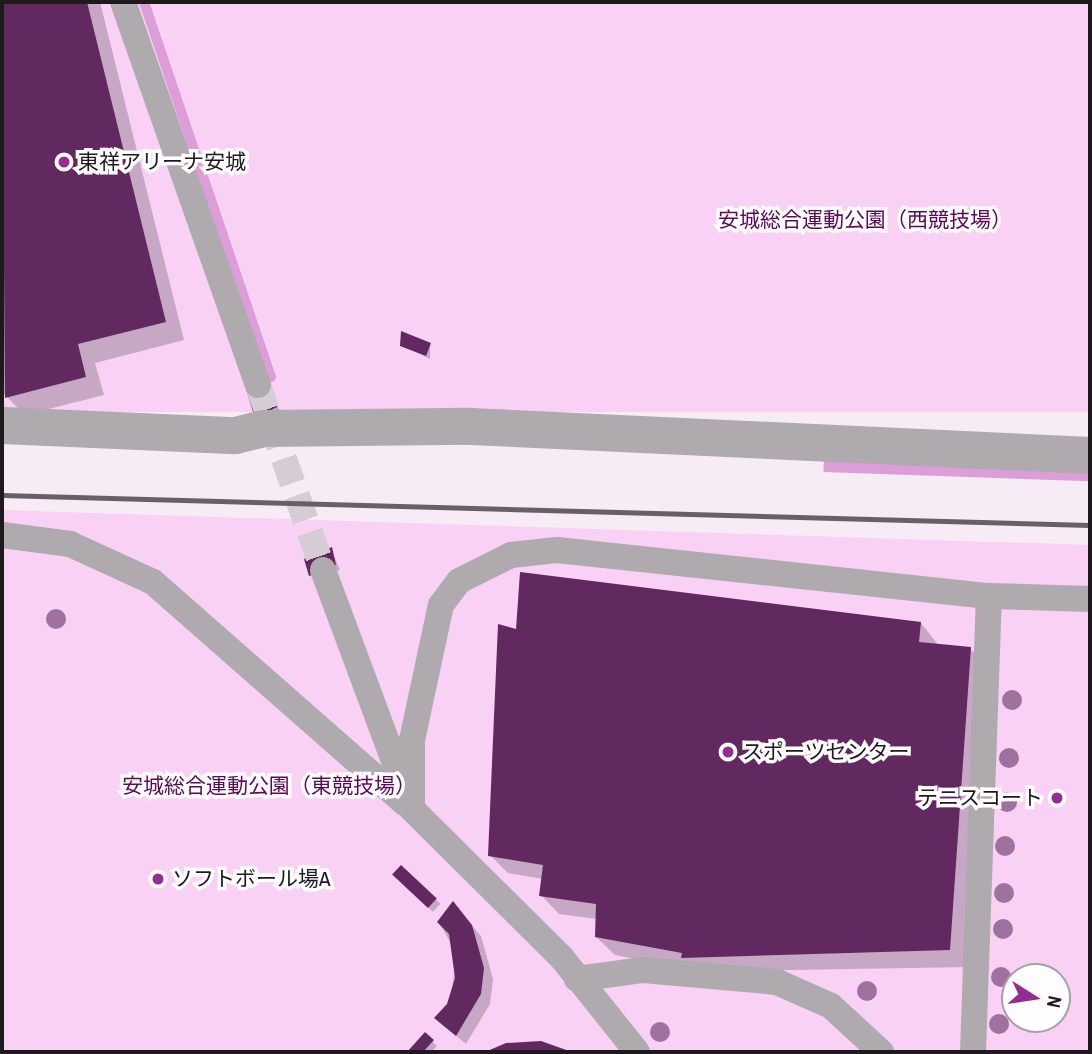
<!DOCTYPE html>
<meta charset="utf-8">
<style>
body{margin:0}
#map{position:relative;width:1092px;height:1054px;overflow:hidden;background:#f7ebf6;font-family:"Archivo Narrow","Noto Sans JP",sans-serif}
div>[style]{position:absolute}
.green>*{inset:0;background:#f8d1f5;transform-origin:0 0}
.water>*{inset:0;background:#dd9dd9;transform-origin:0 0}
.shadow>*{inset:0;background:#0003;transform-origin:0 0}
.stream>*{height:10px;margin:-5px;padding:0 5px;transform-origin:5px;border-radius:5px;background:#dd9dd9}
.building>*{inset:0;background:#61295f;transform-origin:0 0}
.pedestrian-tunnel>*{height:26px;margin-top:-13px;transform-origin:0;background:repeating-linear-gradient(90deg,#d6ccd5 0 26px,transparent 0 39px)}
.pedestrian>*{height:26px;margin:-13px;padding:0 13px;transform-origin:13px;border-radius:13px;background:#afaaae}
.minor>*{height:37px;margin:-18.5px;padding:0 18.5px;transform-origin:18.5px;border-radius:18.5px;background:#afaaae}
.rail>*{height:5px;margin:-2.5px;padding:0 2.5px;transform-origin:2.5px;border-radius:2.5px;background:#676067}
.trees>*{width:20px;height:20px;margin:-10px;border-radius:50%;background:#a0709f}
.dots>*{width:19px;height:19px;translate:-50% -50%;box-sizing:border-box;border:4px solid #fefcfe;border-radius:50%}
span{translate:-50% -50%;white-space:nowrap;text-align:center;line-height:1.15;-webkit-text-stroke:7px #fefcfe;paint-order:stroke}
.poi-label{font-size:21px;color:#1d191d}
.left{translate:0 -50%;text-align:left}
.right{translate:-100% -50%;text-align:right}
.park-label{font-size:21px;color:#590b58}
.frame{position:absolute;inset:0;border:4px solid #1d191d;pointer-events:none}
.north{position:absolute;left:1001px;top:963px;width:70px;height:70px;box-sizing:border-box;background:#fefcfe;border:2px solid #a4a1a4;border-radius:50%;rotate:102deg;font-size:19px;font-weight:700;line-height:28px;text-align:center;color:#1d191d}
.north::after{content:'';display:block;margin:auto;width:24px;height:32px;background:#942d91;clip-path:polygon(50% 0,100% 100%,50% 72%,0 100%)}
</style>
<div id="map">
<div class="green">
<div style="left:2px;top:2px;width:1088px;height:410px"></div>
<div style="clip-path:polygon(evenodd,2px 510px,1090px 545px,1090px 1052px,2px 1052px,2px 510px,1015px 977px,1057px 977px,1057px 1019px,1015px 1019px,1015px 977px)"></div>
</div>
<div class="water">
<div style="left:824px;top:456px;width:266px;height:16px;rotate:2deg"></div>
</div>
<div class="shadow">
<div style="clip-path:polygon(2px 2px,100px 2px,184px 340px,95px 363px,104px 395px,25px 415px,2px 392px)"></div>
<div style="clip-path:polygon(430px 344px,430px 359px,402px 345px)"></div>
<div style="clip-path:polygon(268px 384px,280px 411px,261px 421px)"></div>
<div style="clip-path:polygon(331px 549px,340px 570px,315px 579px,310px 575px)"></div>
<div style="clip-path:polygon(921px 623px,939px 646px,970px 649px,988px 667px,968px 967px,724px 971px,723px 977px,615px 955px,596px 937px,597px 919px,559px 914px,541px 895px,543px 879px,508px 873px,490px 855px,518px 631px)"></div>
<div style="left:401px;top:867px;width:54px;height:11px;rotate:43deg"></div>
<div style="clip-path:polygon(453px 904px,481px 936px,493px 979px,490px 1004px,466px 1044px,446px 1027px,457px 955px,439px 922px)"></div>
<div style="clip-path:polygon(425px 1035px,437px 1046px,431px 1052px,409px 1052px)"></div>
</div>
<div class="stream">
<div style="left:144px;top:2px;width:396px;rotate:71.3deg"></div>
</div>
<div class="building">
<div style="clip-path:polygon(2px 2px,87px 2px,166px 322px,78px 344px,86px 377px,5px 398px)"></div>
<div style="clip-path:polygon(401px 331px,431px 343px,426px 356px,400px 346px)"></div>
<div style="clip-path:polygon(269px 382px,277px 407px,255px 418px,246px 389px)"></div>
<div style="clip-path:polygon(332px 547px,336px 565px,309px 576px,304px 559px)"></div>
<div style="clip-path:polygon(520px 572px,921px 622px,919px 642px,971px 647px,950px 950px,681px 958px,682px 953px,595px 937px,596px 904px,539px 896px,543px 865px,488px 856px,498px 624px,516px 629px)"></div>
<div style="left:401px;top:865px;width:49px;height:13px;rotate:43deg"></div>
<div style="clip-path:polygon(453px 901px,472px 925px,484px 968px,481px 994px,456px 1036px,434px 1018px,447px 1004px,455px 978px,449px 934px,437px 922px)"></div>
<div style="clip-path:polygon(425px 1032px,434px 1040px,423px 1052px,407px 1052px)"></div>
<div style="clip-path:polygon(541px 1041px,572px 1052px,485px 1052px,506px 1043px)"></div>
</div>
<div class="pedestrian-tunnel">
<div style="left:258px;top:385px;width:196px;rotate:70.6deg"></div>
</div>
<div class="pedestrian">
<div style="left:123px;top:2px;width:406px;rotate:70.6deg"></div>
<div style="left:2px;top:535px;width:69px;rotate:7.5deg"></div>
<div style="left:70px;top:544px;width:91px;rotate:24.6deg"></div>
<div style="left:153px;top:582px;width:335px;rotate:41.3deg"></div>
<div style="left:323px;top:570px;width:255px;rotate:69.6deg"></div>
<div style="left:412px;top:809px;width:211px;rotate:44.8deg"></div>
<div style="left:562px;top:958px;width:120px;rotate:51.4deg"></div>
<div style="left:412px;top:809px;width:69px;rotate:-90deg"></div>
<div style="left:412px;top:740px;width:138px;rotate:-77.9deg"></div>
<div style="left:441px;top:605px;width:30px;rotate:-53deg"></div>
<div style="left:459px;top:581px;width:58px;rotate:-26.6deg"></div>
<div style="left:511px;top:555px;width:46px;rotate:-6.2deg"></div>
<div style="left:557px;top:550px;width:434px;rotate:6.1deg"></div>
<div style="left:989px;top:596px;width:101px;rotate:1.7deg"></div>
<div style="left:577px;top:979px;width:67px;rotate:-7.8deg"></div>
<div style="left:643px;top:970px;width:135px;rotate:5.1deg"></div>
<div style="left:777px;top:982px;width:59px;rotate:24deg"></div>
<div style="left:831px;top:1006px;width:68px;rotate:42.6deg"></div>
<div style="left:973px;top:1052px;width:456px;rotate:-88deg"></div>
</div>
<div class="minor">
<div style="left:2px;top:425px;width:233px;rotate:2.5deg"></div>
<div style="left:235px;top:435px;width:29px;rotate:-14deg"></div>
<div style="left:263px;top:428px;width:207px;rotate:-0.6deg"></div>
<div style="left:470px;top:426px;width:621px;rotate:2.68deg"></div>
</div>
<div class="rail">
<div style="left:2px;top:495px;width:1088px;rotate:1.58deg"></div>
</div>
<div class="trees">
<div style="left:56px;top:619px"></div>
<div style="left:1012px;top:700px"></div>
<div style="left:1009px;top:758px"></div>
<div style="left:1007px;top:802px"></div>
<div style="left:1005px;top:846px"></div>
<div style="left:1004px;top:893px"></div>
<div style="left:1003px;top:929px"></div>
<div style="left:1001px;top:977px"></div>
<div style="left:867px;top:991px"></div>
<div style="left:999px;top:1024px"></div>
<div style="left:660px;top:1032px"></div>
</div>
<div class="dots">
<div style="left:64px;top:162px;background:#942d91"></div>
<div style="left:728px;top:752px;background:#942d91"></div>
<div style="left:1057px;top:798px;background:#942d91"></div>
<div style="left:158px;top:879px;background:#942d91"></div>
</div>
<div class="poi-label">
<span class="left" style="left:78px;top:162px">東祥アリーナ安城</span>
<span class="left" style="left:742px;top:752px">スポーツセンター</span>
<span class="right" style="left:1043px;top:798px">テニスコート</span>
<span class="left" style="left:172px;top:879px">ソフトボール場A</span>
</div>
<div class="park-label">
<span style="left:865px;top:220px">安城総合運動公園（西競技場）</span>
<span style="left:269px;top:786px">安城総合運動公園（東競技場）</span>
</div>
<div class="frame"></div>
<div class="north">N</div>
</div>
